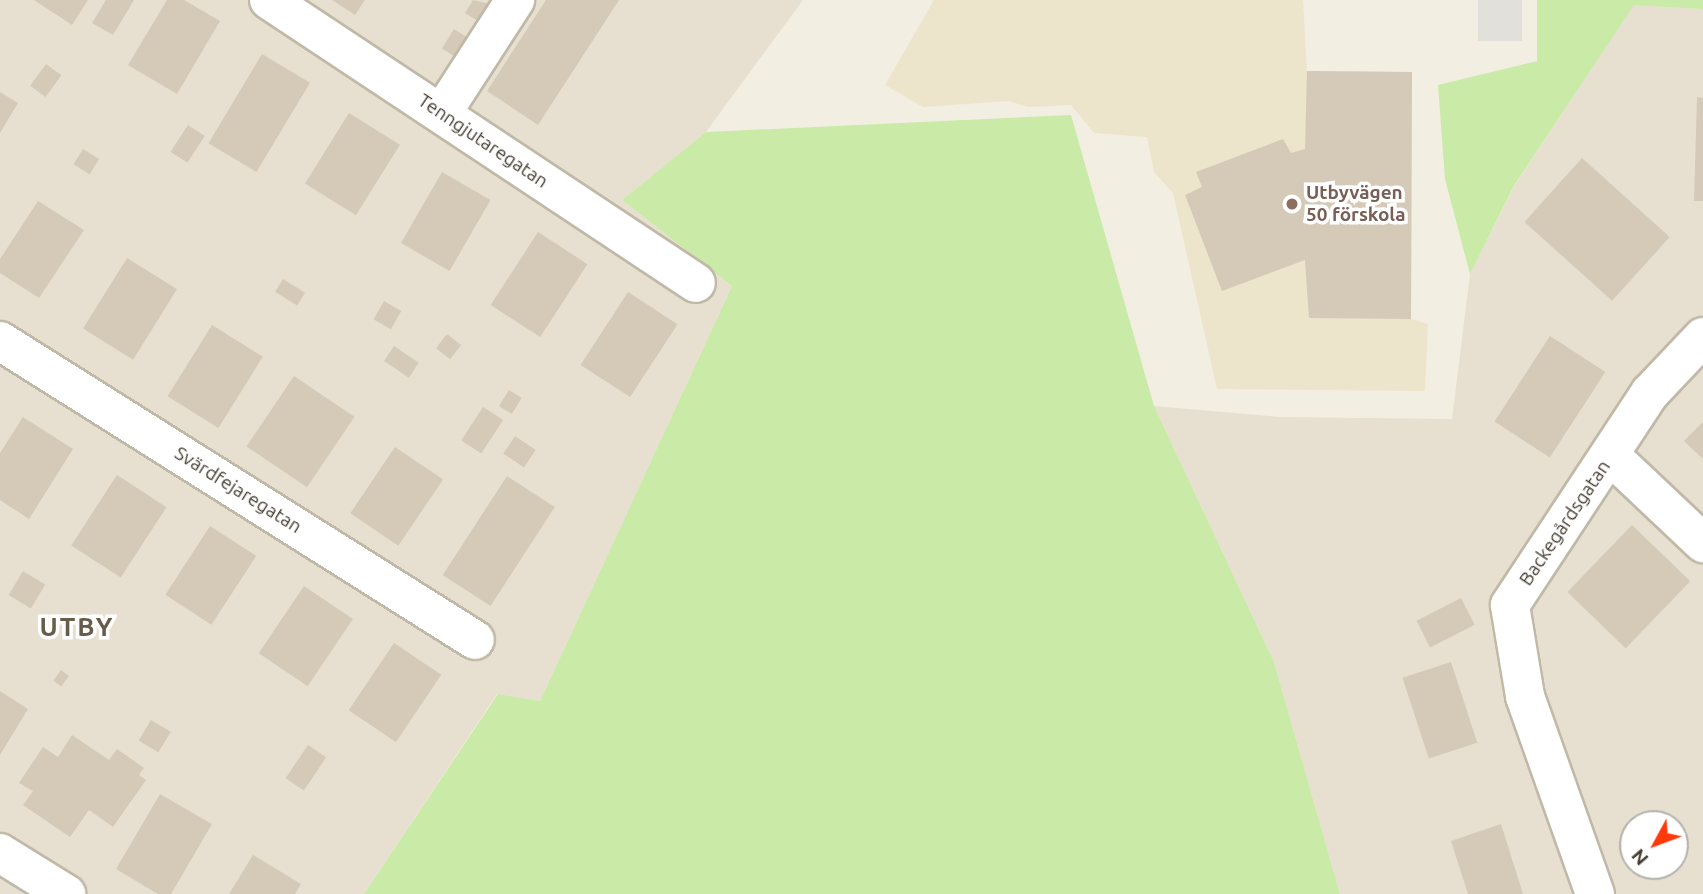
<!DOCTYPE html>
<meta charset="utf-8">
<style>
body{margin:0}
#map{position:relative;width:1703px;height:894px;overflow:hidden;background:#f2eee2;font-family:Ubuntu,sans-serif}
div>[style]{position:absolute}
.residential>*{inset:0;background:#e7e0d0}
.education>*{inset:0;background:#ece4cb}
.green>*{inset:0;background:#caeaa8}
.parking>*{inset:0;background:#e2e0db;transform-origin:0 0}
.building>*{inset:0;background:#d4cab7;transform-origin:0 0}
.roads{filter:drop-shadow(2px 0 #c1b9a7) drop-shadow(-2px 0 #c1b9a7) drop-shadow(0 2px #c1b9a7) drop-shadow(0 -2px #c1b9a7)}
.minor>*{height:38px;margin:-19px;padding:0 19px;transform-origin:19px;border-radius:19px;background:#fff}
.dots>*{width:19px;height:19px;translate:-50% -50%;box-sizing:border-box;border:4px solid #fff;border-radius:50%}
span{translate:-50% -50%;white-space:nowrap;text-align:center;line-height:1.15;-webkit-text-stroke:7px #fff;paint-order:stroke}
.street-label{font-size:19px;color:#443e32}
.education-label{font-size:19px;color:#785e54;font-weight:700}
.left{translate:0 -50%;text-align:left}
.district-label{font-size:26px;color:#675c49;font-weight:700;letter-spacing:2px}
.north{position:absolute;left:1619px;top:810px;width:70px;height:70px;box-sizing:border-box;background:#fff;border:2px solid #b4b2ad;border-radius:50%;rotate:229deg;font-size:19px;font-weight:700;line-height:28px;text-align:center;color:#443e32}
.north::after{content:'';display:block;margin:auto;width:24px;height:32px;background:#ff390c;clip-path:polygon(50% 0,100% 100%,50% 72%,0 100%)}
</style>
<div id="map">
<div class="residential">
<div style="clip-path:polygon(0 0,803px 0,706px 132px,622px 200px,732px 286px,540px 701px,497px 694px,364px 894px,0 894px)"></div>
<div style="clip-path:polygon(evenodd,1634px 4px,1703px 9px,1703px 894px,1340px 894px,1274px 662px,1154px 406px,1280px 417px,1452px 419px,1470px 274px,1515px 185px,1634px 4px,1633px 824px,1675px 824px,1675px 866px,1633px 866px,1633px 824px)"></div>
</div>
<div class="education">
<div style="clip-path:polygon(934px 0,1303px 0,1307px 71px,1412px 72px,1411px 319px,1428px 324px,1425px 391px,1217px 389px,1173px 193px,1154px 172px,1147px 137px,1094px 133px,1071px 105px,1028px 107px,1009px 101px,923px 107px,885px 85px)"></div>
</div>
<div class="green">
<div style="clip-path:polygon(1537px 0,1703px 0,1703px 9px,1634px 5px,1515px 184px,1470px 274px,1445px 179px,1438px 85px,1537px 61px)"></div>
<div style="clip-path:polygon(1071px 115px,1154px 406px,1274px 662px,1340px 894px,364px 894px,498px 694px,540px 701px,732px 286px,622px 200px,706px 132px)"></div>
</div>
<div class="parking">
<div style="left:1478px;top:0;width:44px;height:41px"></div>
</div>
<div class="building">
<div style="clip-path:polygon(34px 0,88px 0,72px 25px)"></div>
<div style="clip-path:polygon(106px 0,134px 0,113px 35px,92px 23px)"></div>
<div style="clip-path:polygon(167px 0,184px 0,220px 21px,177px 94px,128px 65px)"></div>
<div style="clip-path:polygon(332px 0,365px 0,355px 15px)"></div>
<div style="clip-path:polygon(473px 0,490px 4px,478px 21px,465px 13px)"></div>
<div style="clip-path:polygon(546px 0,619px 0,538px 125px,487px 91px)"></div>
<div style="left:454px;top:29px;width:19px;height:23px;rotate:32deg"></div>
<div style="left:262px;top:54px;width:56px;height:104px;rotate:31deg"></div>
<div style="left:46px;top:64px;width:19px;height:27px;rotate:36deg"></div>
<div style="clip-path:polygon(1307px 71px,1412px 72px,1411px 319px,1309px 318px,1305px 260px,1222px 291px,1185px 195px,1202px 187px,1196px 172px,1283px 139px,1291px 153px,1305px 149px)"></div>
<div style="clip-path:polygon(0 92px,18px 103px,0 133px)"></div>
<div style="clip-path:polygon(1697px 97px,1703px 98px,1703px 201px,1694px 201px)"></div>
<div style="left:349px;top:113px;width:60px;height:83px;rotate:32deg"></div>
<div style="left:188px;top:125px;width:20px;height:32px;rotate:33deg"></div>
<div style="left:83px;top:149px;width:19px;height:18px;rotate:32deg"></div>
<div style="left:1582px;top:158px;width:118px;height:86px;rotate:42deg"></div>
<div style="left:442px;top:172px;width:56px;height:82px;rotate:30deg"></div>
<div style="clip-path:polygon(38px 201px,84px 230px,39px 298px,0 273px,0 259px)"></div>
<div style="left:538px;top:232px;width:59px;height:87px;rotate:33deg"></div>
<div style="left:127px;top:258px;width:59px;height:83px;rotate:32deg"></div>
<div style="left:283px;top:279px;width:26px;height:15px;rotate:32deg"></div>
<div style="left:628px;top:292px;width:59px;height:87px;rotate:33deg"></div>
<div style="left:384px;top:301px;width:20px;height:21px;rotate:30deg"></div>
<div style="left:212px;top:325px;width:60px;height:84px;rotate:32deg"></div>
<div style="left:447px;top:334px;width:18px;height:18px;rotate:38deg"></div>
<div style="left:1550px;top:336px;width:66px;height:102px;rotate:33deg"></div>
<div style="left:394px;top:346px;width:30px;height:18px;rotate:34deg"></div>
<div style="left:294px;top:376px;width:73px;height:85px;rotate:34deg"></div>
<div style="left:509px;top:390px;width:15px;height:19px;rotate:32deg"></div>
<div style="left:483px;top:407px;width:24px;height:40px;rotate:33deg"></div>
<div style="clip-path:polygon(23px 417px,73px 449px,29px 519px,0 500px,0 453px)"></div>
<div style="clip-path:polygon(1703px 422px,1703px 459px,1684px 441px)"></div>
<div style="left:515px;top:436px;width:25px;height:21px;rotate:34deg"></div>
<div style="left:395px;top:447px;width:58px;height:80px;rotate:34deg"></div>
<div style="left:117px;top:475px;width:59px;height:84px;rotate:33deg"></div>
<div style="left:507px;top:476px;width:57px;height:118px;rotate:33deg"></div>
<div style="left:1632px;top:525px;width:81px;height:93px;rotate:44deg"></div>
<div style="left:210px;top:526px;width:55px;height:82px;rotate:33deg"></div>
<div style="left:23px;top:571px;width:26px;height:28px;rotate:31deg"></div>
<div style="left:304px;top:586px;width:59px;height:81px;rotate:34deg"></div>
<div style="left:1461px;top:598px;width:30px;height:50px;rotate:63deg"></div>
<div style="left:394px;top:643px;width:57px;height:81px;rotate:34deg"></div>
<div style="left:1451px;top:662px;width:85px;height:51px;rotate:72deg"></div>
<div style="left:61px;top:670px;width:10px;height:13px;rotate:37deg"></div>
<div style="clip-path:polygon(0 691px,28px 709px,0 755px)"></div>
<div style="left:151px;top:720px;width:23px;height:24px;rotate:31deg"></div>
<div style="clip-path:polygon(72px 735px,109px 760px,117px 749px,144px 768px,139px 775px,146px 780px,113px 827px,89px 810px,70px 837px,23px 805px,33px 791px,19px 783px,43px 747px,58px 757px)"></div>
<div style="left:308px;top:745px;width:22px;height:40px;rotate:34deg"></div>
<div style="clip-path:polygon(160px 794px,212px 824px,171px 894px,158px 894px,116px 869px)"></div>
<div style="clip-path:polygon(1501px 824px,1523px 894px,1468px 894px,1451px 841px)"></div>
<div style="clip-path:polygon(253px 855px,301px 884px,295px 894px,229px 894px)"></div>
</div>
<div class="roads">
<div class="minor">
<div style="left:269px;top:0;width:512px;rotate:33.53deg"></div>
<div style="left:442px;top:113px;width:135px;rotate:-57.1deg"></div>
<div style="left:0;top:341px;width:561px;rotate:32.19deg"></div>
<div style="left:1611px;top:456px;width:127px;rotate:43.4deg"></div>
<div style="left:0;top:853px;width:78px;rotate:31.8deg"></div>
<div style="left:1595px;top:894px;width:210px;rotate:-109.5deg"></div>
<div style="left:1525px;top:696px;width:92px;rotate:-99.4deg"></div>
<div style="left:1510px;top:605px;width:254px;rotate:-56.6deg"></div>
<div style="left:1650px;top:393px;width:77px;rotate:-46.6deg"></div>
</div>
</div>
<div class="dots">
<div style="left:1292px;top:204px;background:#8d6e63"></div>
</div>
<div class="street-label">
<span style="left:483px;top:141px;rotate:34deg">Tenngjutaregatan</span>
<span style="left:238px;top:490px;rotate:32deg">Svärdfejaregatan</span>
<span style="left:1565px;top:523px;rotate:-56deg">Backegårdsgatan</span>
</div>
<div class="education-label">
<span class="left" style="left:1306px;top:204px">Utbyvägen<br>50 förskola</span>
</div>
<div class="district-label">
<span style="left:77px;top:627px">UTBY</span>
</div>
<div class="north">N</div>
</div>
